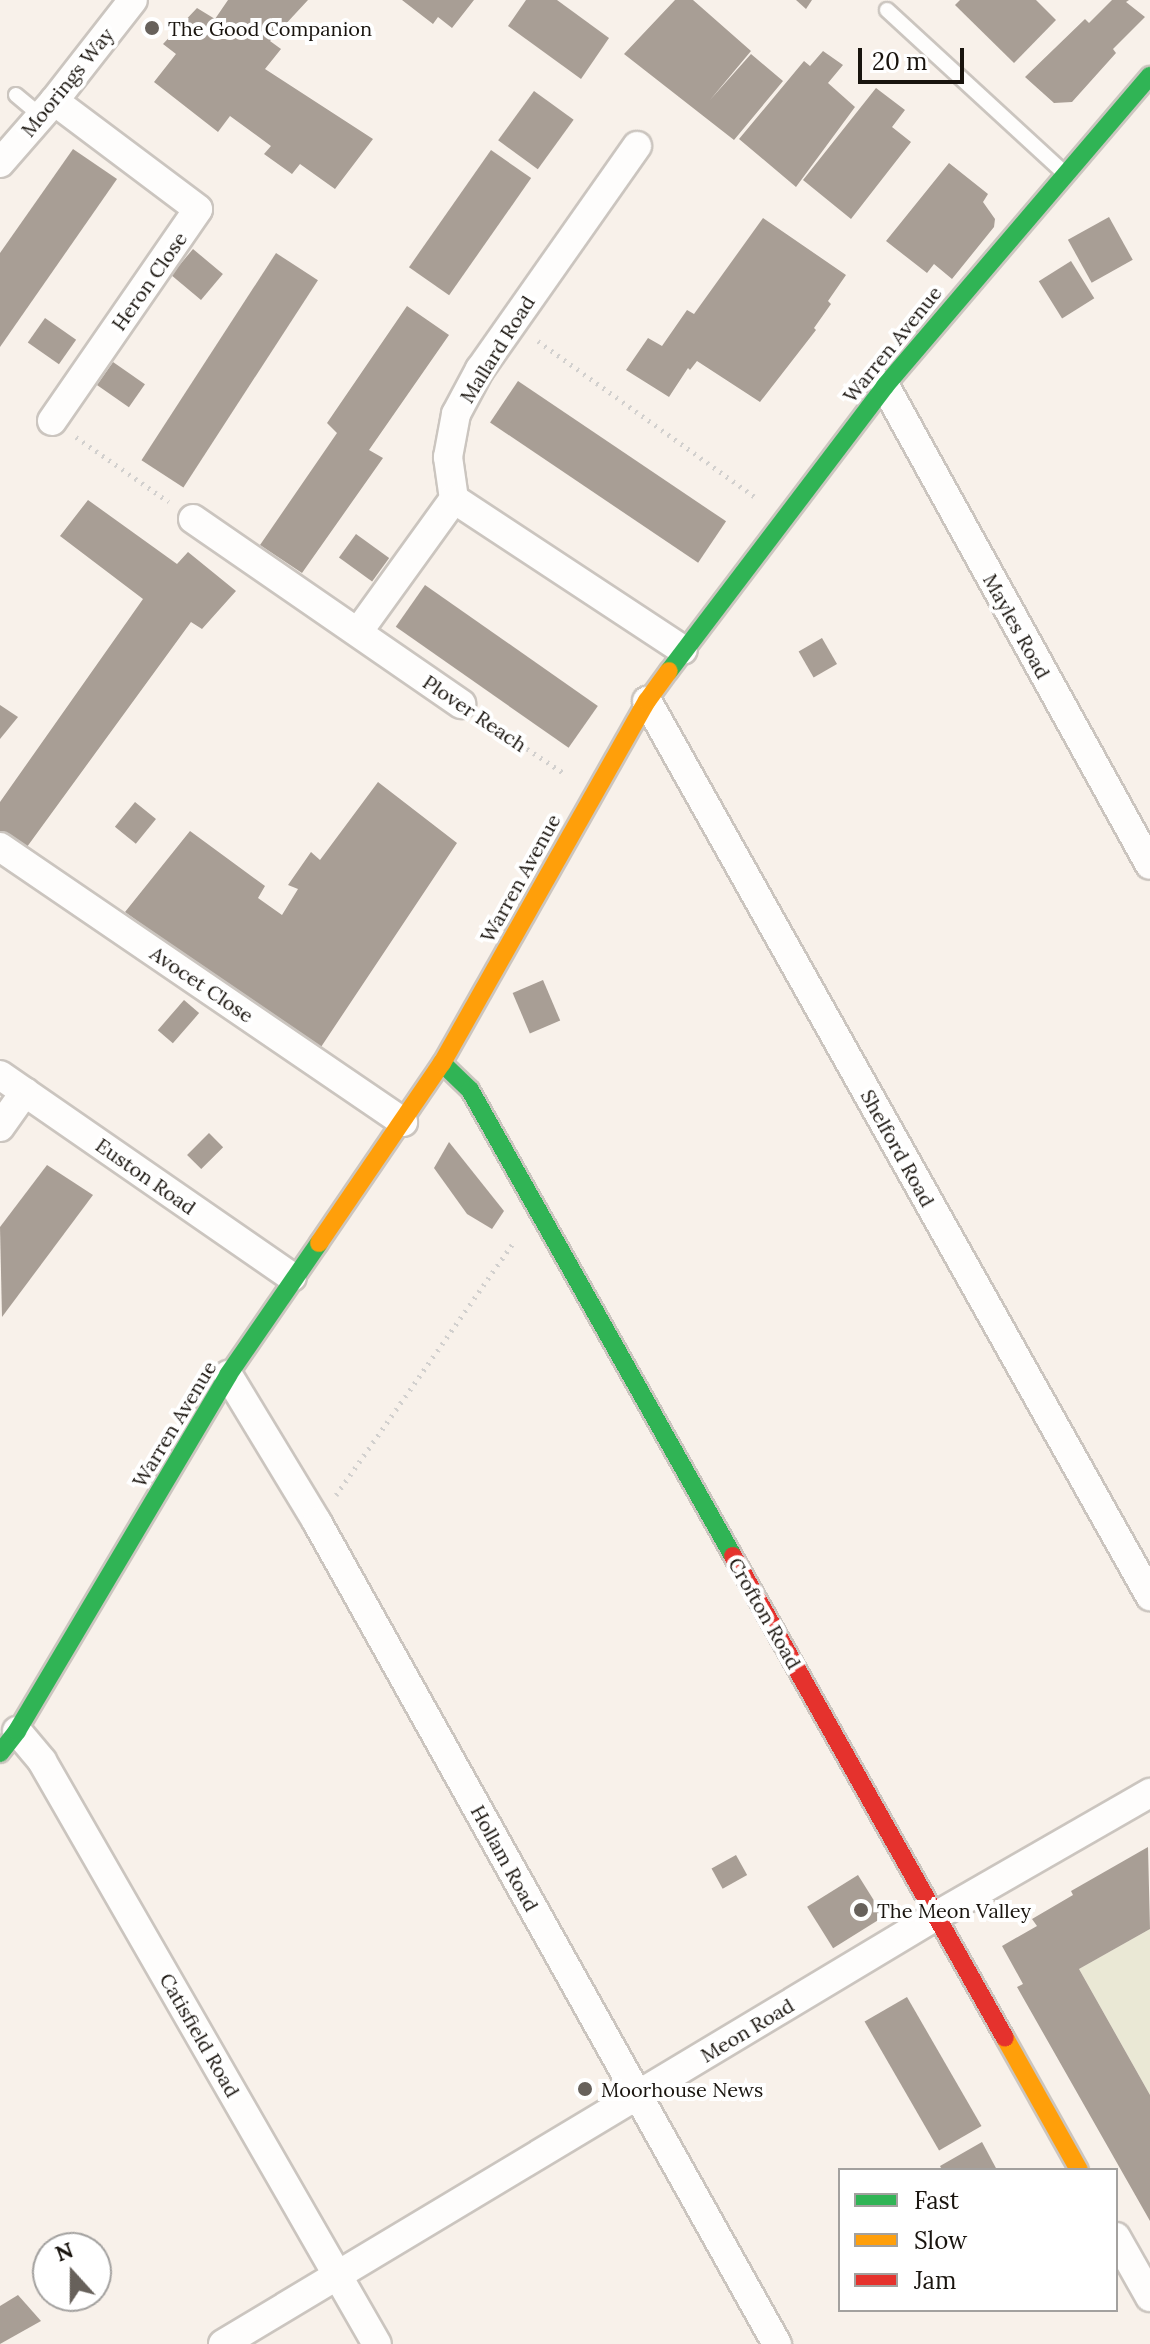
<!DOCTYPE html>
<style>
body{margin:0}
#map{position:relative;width:1150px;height:2344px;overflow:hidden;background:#f8f1ea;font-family:Lora,serif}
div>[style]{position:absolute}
.green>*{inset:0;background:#eae8d5}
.building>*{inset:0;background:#a89e95;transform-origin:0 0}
.path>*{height:5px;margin-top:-2.5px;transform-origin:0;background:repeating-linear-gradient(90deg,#d2d0ce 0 2px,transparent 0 8px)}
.roads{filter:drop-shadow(2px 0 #cbc5bf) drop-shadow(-2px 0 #cbc5bf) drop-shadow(0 2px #cbc5bf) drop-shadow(0 -2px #cbc5bf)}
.lane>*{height:14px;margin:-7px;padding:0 7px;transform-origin:7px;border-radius:7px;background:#fefdfc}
.street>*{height:28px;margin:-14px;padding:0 14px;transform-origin:14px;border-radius:14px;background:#fefdfc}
.fast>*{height:18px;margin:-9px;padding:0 9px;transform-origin:9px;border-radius:9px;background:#30b455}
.slow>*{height:18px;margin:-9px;padding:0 9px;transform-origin:9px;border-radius:9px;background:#ff9f0a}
.jam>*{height:18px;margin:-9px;padding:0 9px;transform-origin:9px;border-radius:9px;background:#e5322d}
.dots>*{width:22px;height:22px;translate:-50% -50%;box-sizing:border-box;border:4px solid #fff;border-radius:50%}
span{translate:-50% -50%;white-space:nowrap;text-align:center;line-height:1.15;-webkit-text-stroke:8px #fff;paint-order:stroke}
.poi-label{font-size:20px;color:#19140e}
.left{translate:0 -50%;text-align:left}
.street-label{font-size:20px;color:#19140e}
.legend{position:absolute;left:838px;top:2168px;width:280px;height:144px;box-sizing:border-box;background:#fff;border:2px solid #a3a19f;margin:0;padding:10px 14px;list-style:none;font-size:24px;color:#19140e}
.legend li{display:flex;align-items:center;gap:16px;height:40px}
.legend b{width:40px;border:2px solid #a3a19f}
.north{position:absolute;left:32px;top:2232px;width:80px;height:80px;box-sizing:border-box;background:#fff;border:2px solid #a3a19f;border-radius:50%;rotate:339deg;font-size:22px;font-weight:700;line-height:32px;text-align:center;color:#19140e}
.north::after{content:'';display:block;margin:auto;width:28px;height:36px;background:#67615b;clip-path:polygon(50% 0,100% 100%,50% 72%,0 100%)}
.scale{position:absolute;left:858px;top:48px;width:106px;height:36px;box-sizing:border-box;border:4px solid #19140e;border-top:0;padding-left:10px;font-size:24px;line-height:28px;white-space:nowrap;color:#19140e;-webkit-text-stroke:6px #fff;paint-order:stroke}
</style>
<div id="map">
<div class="green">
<div style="clip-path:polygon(1150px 1929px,1150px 2095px,1079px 1969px)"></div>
</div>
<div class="building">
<div style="clip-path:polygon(228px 0,308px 0,270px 41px,281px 49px,265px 69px,373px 139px,335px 189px,300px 164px,292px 174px,264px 154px,271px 146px,230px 116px,218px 132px,154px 82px,176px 54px,163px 44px,197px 8px,215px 19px)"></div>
<div style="clip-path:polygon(402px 0,474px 0,452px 28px,438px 17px,433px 24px)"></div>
<div style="clip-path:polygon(526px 0,557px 0,609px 38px,581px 79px,508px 26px)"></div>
<div style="clip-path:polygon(675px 0,693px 0,751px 51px,710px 100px,751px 54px,783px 81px,734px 140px,624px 54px)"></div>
<div style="clip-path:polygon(796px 0,812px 0,806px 9px)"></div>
<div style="clip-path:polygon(960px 0,1036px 0,1056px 20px,1014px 63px,955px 5px)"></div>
<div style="clip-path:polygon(1112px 0,1129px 0,1126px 2px,1145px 17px,1113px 49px,1116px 53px,1072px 102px,1054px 103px,1025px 77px,1085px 19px,1089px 23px)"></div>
<div style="clip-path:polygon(823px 51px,843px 65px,828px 83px,855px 107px,796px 187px,739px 139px,804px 61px,810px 66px)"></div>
<div style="clip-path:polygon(876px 88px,905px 110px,892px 127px,911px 142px,851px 219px,803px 180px)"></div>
<div style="left:534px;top:91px;width:49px;height:61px;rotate:36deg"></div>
<div style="clip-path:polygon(73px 149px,117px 179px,0 347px,0 253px)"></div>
<div style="left:491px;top:150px;width:49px;height:143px;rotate:35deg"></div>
<div style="clip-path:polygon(949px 163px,988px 194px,983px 202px,995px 219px,994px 227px,952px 279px,934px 264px,927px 273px,886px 241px)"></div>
<div style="left:1109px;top:217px;width:49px;height:47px;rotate:61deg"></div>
<div style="clip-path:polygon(763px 218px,846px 275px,828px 301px,831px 304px,814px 328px,816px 330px,760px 402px,697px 361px,690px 370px,688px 368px,669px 397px,626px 370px,648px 338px,662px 346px,687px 310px,694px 314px)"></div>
<div style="left:193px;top:249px;width:39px;height:34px;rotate:40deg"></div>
<div style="left:276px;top:253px;width:50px;height:247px;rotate:33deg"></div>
<div style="left:1071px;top:261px;width:44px;height:38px;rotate:58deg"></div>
<div style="clip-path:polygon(407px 306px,449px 335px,369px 450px,383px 458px,302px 573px,260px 545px,337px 433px,327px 423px)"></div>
<div style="left:45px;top:318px;width:38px;height:30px;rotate:35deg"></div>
<div style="left:113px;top:362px;width:39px;height:28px;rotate:35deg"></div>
<div style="left:518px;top:381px;width:251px;height:50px;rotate:34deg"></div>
<div style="clip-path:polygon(88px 500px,177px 564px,188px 552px,236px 591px,202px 629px,191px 622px,24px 851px,0 832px,0 802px,143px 599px,60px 536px)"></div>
<div style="left:356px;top:534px;width:41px;height:29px;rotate:36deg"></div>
<div style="left:425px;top:585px;width:211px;height:51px;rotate:35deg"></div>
<div style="left:822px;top:638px;width:30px;height:27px;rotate:60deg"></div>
<div style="clip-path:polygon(0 705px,18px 717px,0 739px)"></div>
<div style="clip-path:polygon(378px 782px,457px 843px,317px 1053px,125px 912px,190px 831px,265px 886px,258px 898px,282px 915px,298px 889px,288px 885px,311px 852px,320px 860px)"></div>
<div style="left:135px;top:802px;width:27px;height:32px;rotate:39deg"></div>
<div style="left:543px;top:980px;width:44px;height:33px;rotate:67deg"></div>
<div style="left:184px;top:1000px;width:20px;height:40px;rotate:41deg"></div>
<div style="left:209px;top:1133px;width:20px;height:31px;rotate:45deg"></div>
<div style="clip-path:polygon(449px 1142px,504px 1211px,492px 1229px,467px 1214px,434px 1168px)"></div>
<div style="clip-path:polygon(47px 1165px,93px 1195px,2px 1317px,0 1227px)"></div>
<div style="clip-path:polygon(1148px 1847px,1150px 1929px,1079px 1969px,1150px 2095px,1150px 2221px,1017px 1987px,1023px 1984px,1002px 1946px,1037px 1926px,1032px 1919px,1073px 1895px,1071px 1891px)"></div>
<div style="left:736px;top:1855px;width:23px;height:28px;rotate:61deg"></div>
<div style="left:858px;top:1875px;width:49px;height:60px;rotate:58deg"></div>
<div style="left:907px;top:1997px;width:149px;height:49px;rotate:60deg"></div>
<div style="clip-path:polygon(982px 2142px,997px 2170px,942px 2170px,940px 2166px)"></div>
<div style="clip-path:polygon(18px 2295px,41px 2321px,0 2344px,0 2306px)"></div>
</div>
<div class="path">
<div style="left:538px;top:341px;width:266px;rotate:35.7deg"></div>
<div style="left:76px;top:437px;width:113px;rotate:35deg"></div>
<div style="left:487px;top:722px;width:94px;rotate:33.7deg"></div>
<div style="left:336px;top:1495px;width:309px;rotate:-54.9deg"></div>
</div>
<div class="roads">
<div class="lane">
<div style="left:887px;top:10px;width:239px;rotate:42.6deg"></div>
<div style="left:16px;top:95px;width:33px;rotate:40deg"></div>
</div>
<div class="street">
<div style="left:637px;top:146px;width:273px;rotate:125.1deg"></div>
<div style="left:480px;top:369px;width:51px;rotate:118.1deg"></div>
<div style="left:456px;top:414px;width:44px;rotate:100.5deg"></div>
<div style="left:448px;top:457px;width:42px;rotate:81.9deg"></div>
<div style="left:454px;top:499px;width:274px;rotate:33.4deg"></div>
<div style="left:0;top:163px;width:82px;rotate:-48.9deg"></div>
<div style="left:54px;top:101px;width:128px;rotate:-52deg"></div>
<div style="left:885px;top:386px;width:547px;rotate:61.05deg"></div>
<div style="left:52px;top:421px;width:257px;rotate:-55.4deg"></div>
<div style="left:198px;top:209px;width:180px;rotate:-143.1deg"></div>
<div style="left:193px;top:519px;width:326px;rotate:34.6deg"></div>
<div style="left:358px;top:632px;width:164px;rotate:-54.2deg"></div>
<div style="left:647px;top:701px;width:1027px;rotate:60.66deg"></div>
<div style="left:0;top:847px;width:488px;rotate:34.3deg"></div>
<div style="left:0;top:1075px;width:355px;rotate:34.7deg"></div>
<div style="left:0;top:1127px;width:43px;rotate:-54.5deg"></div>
<div style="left:228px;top:1375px;width:172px;rotate:58.8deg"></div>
<div style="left:317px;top:1522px;width:942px;rotate:60.77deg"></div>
<div style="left:17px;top:1731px;width:39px;rotate:50deg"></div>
<div style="left:42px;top:1761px;width:672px;rotate:60.12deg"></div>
<div style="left:1116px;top:2237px;width:69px;rotate:60.5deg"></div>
<div style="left:223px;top:2344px;width:832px;rotate:-30.98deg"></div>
<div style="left:936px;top:1916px;width:247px;rotate:-29.9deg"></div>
</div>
<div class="fast">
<div style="left:669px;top:671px;width:358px;rotate:-52.8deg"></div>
<div style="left:885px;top:386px;width:408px;rotate:-49.5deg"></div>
<div style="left:442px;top:1063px;width:39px;rotate:44deg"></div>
<div style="left:470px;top:1090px;width:535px;rotate:60.56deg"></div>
<div style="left:0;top:1753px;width:28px;rotate:-52deg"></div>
<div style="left:17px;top:1731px;width:414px;rotate:-59.3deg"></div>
<div style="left:228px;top:1375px;width:160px;rotate:-55.4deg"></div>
</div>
<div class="slow">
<div style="left:319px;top:1243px;width:218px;rotate:-55.7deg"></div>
<div style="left:442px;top:1063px;width:416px;rotate:-60.5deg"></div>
<div style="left:647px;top:701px;width:37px;rotate:-54deg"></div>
<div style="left:1005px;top:2038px;width:151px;rotate:60.7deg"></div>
</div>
<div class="jam">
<div style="left:733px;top:1556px;width:553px;rotate:60.56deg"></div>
</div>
</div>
<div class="dots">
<div style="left:152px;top:28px;background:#67615b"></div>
<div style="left:861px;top:1910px;background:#67615b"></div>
<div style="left:585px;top:2089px;background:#67615b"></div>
</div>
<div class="poi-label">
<span class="left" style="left:168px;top:28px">The Good Companion</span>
<span class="left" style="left:877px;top:1910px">The Meon Valley</span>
<span class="left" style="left:601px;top:2089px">Moorhouse News</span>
</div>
<div class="street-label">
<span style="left:67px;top:82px;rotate:-51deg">Moorings Way</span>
<span style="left:149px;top:281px;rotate:-55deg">Heron Close</span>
<span style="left:892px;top:344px;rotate:-51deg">Warren Avenue</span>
<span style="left:497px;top:349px;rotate:-58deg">Mallard Road</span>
<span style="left:1017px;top:626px;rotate:61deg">Mayles Road</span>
<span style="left:475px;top:713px;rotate:34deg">Plover Reach</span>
<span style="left:520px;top:878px;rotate:-61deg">Warren Avenue</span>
<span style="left:202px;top:984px;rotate:34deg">Avocet Close</span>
<span style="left:898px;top:1148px;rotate:61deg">Shelford Road</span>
<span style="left:146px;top:1176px;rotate:35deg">Euston Road</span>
<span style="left:174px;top:1424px;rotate:-59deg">Warren Avenue</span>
<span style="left:765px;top:1613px;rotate:60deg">Crofton Road</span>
<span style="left:505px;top:1858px;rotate:61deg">Hollam Road</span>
<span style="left:747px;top:2030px;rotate:-31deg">Meon Road</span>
<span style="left:200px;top:2035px;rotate:60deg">Catisfield Road</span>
</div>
<ul class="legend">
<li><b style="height:10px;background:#30b455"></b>Fast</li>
<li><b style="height:10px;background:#ff9f0a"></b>Slow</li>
<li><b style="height:10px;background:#e5322d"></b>Jam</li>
</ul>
<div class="north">N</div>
<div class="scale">20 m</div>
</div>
